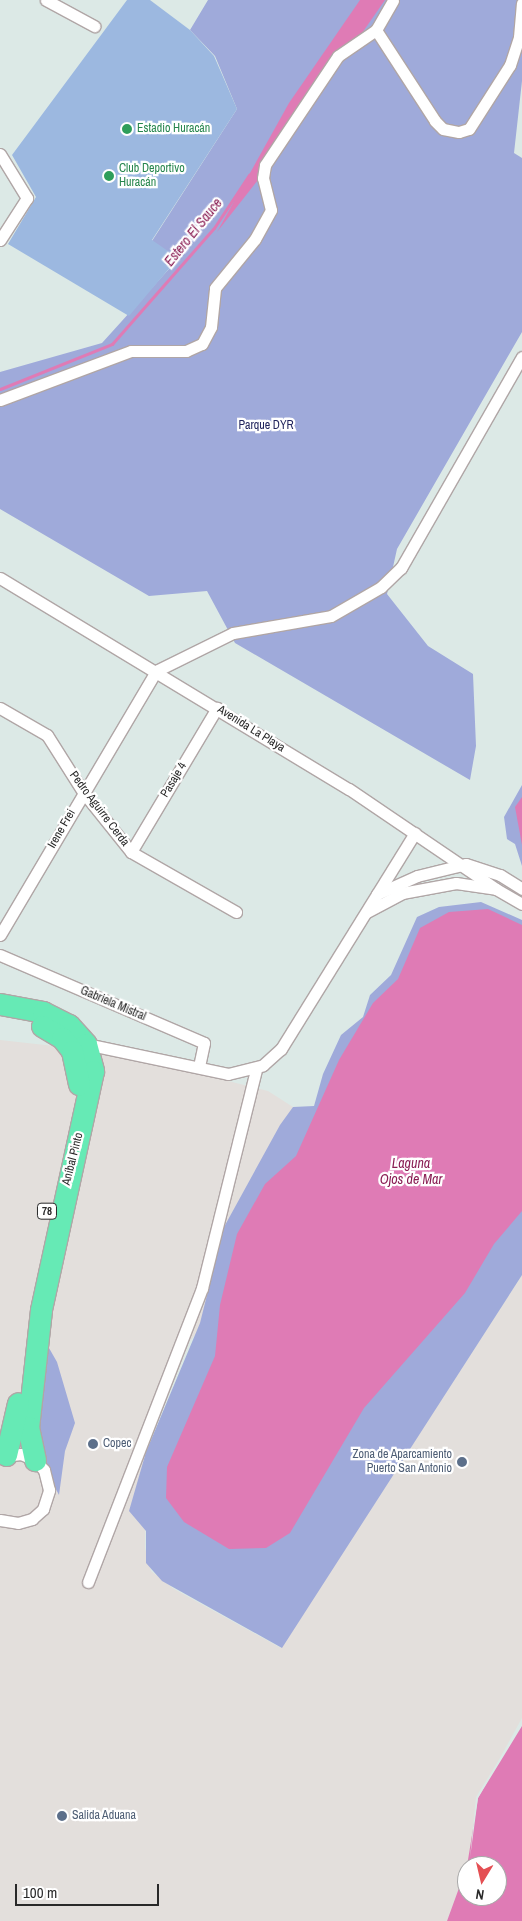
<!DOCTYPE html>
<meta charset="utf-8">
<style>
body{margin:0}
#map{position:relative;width:522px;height:1921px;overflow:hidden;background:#dce9e6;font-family:"Archivo Narrow",sans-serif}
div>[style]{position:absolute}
.industrial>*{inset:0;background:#e3dfdc}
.green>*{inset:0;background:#9faada}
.pitch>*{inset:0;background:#9cb8e0}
.water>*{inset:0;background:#df7bb5}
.pier>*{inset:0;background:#dce9e6}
.stream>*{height:3px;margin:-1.5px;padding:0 1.5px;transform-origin:1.5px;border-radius:1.5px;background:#df7bb5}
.roads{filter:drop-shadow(1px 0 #b0a6a6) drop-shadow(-1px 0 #b0a6a6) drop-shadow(0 1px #b0a6a6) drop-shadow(0 -1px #b0a6a6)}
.street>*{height:11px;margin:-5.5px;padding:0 5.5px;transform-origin:5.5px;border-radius:5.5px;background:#fff}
.highway>*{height:21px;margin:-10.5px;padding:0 10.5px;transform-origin:10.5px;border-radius:10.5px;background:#66eab5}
.dots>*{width:14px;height:14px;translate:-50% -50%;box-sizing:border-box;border:2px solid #fff;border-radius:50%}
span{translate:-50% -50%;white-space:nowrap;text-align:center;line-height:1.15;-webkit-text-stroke:4.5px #fff;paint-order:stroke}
.shield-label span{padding:1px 4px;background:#fff;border:1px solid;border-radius:4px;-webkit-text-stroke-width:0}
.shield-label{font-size:11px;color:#292929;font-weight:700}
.leisure-label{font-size:12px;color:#27864d}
.left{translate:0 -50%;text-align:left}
.park-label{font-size:12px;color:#22255d}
.street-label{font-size:12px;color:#292929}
.service-label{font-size:12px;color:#4e5e75}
.right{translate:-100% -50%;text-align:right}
.water-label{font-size:14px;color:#891d53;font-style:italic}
.north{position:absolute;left:457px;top:1856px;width:50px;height:50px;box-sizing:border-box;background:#fff;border:1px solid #a9a9a9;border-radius:50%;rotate:189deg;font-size:14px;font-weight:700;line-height:20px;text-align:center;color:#292929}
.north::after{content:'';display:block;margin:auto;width:18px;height:22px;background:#e44f53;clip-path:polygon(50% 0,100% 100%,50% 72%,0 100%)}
.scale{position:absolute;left:15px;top:1884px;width:144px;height:22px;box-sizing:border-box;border:2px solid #292929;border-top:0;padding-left:6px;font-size:15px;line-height:18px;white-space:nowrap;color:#292929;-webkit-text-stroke:4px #fff;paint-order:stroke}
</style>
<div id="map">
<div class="industrial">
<div style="clip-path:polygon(0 1040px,117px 1053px,268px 1091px,293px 1107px,233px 1211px,220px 1305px,190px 1341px,146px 1452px,145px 1548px,151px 1571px,174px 1589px,281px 1648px,522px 1275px,522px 1718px,478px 1798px,470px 1858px,447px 1921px,0 1921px)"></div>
</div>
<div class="green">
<div style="clip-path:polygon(208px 0,522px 0,522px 81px,514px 153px,522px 158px,522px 332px,397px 549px,387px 594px,428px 646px,473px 674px,476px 746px,470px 780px,235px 643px,207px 591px,149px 596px,0 509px,0 372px,102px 343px,178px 259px,152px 241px,237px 109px,215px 56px,190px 30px)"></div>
<div style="clip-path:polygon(522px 785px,522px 866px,515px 844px,507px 839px,504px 817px)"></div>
<div style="clip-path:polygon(481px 902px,522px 920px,522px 1275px,282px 1648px,162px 1581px,146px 1563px,146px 1531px,129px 1511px,146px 1452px,200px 1323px,224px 1227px,280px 1125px,293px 1107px,314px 1106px,323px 1074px,341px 1035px,363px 1017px,370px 995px,391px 975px,417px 917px,439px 907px)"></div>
<div style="clip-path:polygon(45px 1341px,57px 1362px,75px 1423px,65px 1451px,59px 1495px,40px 1459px,34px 1429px)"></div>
</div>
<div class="pitch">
<div style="clip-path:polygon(127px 0,150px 0,190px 30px,214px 56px,237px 109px,152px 240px,178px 258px,129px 316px,8px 244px,36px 197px,12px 155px)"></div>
</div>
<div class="water">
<div style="clip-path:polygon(360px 0,385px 0,273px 161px,217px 232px,289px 103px)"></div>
<div style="clip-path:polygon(522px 797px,522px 845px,515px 807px)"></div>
<div style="clip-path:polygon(488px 909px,522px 925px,522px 1211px,494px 1244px,465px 1293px,364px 1408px,290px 1533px,266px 1548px,229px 1549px,184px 1522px,166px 1498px,167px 1467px,215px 1356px,220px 1305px,237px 1234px,265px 1184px,296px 1156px,339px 1060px,373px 1003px,398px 979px,420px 928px,449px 912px)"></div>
<div style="clip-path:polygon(522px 1726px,522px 1921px,447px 1921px,467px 1866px,467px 1896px,497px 1896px,497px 1866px,467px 1866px,478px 1798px)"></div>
</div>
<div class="pier">
<div style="clip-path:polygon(507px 1747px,478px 1798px,470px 1858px,476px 1797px)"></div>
</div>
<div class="stream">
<div style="left:0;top:389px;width:121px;rotate:-21.9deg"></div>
<div style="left:112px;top:344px;width:154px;rotate:-48.7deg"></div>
<div style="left:214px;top:228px;width:64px;rotate:-56.6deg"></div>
</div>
<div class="roads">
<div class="street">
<div style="left:46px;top:0;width:55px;rotate:28.4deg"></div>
<div style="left:376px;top:30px;width:108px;rotate:57deg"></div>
<div style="left:435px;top:121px;width:11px;rotate:45deg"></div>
<div style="left:443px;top:129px;width:16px;rotate:11deg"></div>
<div style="left:459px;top:132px;width:10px;rotate:-17deg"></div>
<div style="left:469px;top:129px;width:76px;rotate:-57.4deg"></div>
<div style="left:510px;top:65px;width:29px;rotate:-72deg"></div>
<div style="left:519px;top:37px;width:34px;rotate:-85deg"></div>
<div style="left:0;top:154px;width:52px;rotate:58.5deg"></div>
<div style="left:27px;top:198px;width:50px;rotate:122.7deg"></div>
<div style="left:0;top:400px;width:140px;rotate:-20.5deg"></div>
<div style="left:131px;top:351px;width:55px"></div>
<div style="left:186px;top:351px;width:17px;rotate:-24deg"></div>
<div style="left:202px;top:344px;width:19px;rotate:-62deg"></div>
<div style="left:211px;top:327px;width:39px;rotate:-84deg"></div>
<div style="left:215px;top:288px;width:63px;rotate:-50.8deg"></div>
<div style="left:255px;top:239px;width:33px;rotate:-61deg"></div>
<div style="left:271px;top:210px;width:33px;rotate:-104deg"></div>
<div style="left:263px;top:178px;width:13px;rotate:-81deg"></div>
<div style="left:265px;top:165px;width:131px;rotate:-56.2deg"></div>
<div style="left:338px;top:56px;width:46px;rotate:-34.4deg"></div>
<div style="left:376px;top:30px;width:34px;rotate:-60deg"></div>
<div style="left:0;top:578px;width:408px;rotate:31.2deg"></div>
<div style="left:349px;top:789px;width:178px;rotate:34.2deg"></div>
<div style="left:0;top:708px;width:54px;rotate:29.9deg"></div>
<div style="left:47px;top:735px;width:67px;rotate:57.7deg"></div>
<div style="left:83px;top:792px;width:77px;rotate:51.3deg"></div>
<div style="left:131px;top:852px;width:121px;rotate:29.7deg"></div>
<div style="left:131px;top:852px;width:168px;rotate:-59.2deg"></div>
<div style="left:377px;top:894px;width:44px;rotate:-24.2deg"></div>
<div style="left:417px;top:876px;width:50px;rotate:-13.8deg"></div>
<div style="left:466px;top:864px;width:36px;rotate:18deg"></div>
<div style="left:500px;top:875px;width:26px;rotate:32deg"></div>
<div style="left:367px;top:912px;width:40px;rotate:-28deg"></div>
<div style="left:402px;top:893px;width:55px;rotate:-10.5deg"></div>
<div style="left:456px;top:883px;width:40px;rotate:8.5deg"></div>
<div style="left:496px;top:889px;width:30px;rotate:30deg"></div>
<div style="left:0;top:935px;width:307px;rotate:-59.4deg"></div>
<div style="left:156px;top:671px;width:86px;rotate:-26.3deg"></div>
<div style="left:233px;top:633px;width:99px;rotate:-9.8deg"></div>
<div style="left:331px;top:616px;width:58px;rotate:-30.1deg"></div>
<div style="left:381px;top:587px;width:28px;rotate:-44deg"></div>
<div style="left:401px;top:568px;width:243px;rotate:-60.2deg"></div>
<div style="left:0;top:955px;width:222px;rotate:23.3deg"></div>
<div style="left:204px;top:1043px;width:24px;rotate:102deg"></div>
<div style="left:86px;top:1044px;width:145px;rotate:11.9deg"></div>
<div style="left:228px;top:1074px;width:36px;rotate:-14deg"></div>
<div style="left:263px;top:1065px;width:24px;rotate:-42deg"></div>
<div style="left:281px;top:1049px;width:254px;rotate:-58.2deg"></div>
<div style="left:0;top:1520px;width:18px;rotate:9deg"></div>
<div style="left:18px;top:1523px;width:15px;rotate:-16deg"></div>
<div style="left:32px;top:1519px;width:15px;rotate:-42deg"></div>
<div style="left:43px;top:1509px;width:20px;rotate:-72deg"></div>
<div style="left:49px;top:1490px;width:21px;rotate:-104deg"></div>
<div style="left:44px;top:1470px;width:13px;rotate:-132deg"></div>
<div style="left:35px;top:1460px;width:15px;rotate:-157deg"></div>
<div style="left:21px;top:1454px;width:17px;rotate:173deg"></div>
<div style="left:88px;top:1582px;width:315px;rotate:-68.8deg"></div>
<div style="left:202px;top:1288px;width:226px;rotate:-76.1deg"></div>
</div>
<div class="highway">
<div style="left:0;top:1004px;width:44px;rotate:10.5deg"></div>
<div style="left:43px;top:1012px;width:29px;rotate:27deg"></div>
<div style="left:69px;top:1025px;width:25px;rotate:48deg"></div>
<div style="left:86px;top:1044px;width:28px;rotate:75deg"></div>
<div style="left:93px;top:1071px;width:245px;rotate:102.3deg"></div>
<div style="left:41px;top:1310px;width:118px;rotate:96.3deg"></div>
<div style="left:28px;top:1427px;width:34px;rotate:78deg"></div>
<div style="left:42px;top:1026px;width:23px;rotate:31deg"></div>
<div style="left:62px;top:1038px;width:16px;rotate:52deg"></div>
<div style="left:72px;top:1051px;width:34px;rotate:78deg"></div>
<div style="left:6px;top:1455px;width:53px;rotate:-77deg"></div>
</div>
</div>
<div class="dots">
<div style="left:127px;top:129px;background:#2e9e5b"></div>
<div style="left:109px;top:176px;background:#2e9e5b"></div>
<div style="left:93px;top:1444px;background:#5c6f8a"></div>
<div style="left:462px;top:1462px;background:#5c6f8a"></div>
<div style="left:62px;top:1816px;background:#5c6f8a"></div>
</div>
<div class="shield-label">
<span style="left:47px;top:1211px">78</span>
</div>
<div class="leisure-label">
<span class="left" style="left:137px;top:129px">Estadio Huracán</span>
<span class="left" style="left:119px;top:176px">Club Deportivo<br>Huracán</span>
</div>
<div class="park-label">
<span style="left:266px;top:426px">Parque DYR</span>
</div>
<div class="street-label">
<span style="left:251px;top:729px;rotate:32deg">Avenida La Playa</span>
<span style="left:174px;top:780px;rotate:-59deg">Pasaje 4</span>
<span style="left:99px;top:809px;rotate:53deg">Pedro Aguirre Cerda</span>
<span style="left:62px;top:829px;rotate:-60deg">Irene Frei</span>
<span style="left:113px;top:1004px;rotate:23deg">Gabriela Mistral</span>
<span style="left:73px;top:1159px;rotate:-76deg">Aníbal Pinto</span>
</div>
<div class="service-label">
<span class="left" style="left:103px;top:1444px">Copec</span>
<span class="right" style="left:452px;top:1462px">Zona de Aparcamiento<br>Puerto San Antonio</span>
<span class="left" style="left:72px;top:1816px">Salida Aduana</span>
</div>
<div class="water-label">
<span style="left:193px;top:232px;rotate:-51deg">Estero El Sauce</span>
<span style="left:411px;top:1171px">Laguna<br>Ojos de Mar</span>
</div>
<div class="north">N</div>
<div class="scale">100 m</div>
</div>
